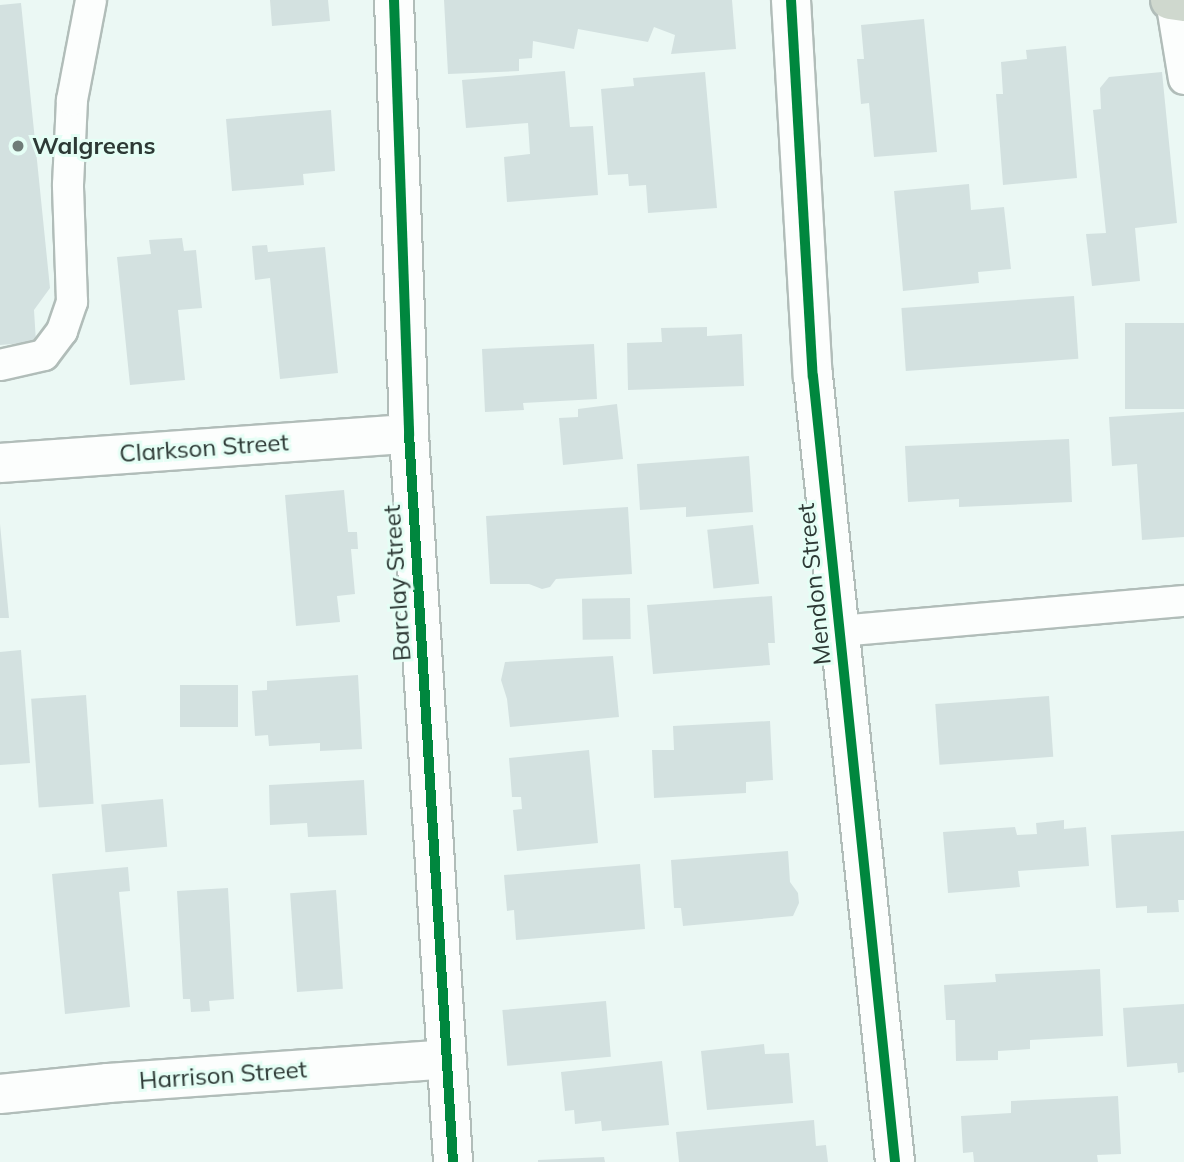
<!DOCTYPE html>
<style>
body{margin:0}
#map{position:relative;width:1184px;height:1162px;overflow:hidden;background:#ebf8f4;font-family:Mulish,sans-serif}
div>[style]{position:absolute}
.building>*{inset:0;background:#d3e1e0;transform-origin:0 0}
.roads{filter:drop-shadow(2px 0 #b1bdb9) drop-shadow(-2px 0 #b1bdb9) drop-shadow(0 2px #b1bdb9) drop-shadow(0 -2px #b1bdb9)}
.lane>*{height:30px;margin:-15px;padding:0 15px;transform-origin:15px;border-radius:15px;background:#fcfefd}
.street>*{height:38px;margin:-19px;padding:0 19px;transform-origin:19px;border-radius:19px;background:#fcfefd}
.highway>*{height:38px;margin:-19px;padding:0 19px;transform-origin:19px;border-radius:19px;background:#cfd8ce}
.cycleway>*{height:10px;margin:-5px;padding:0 5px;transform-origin:5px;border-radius:5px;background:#00873e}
.dots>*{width:19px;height:19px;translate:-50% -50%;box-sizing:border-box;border:4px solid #e5fef5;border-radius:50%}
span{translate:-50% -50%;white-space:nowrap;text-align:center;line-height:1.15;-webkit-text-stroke:6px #e5fef5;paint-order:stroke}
.poi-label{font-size:24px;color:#2d3935;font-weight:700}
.left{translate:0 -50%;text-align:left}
.street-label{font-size:24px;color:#2d3935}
</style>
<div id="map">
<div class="building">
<div style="clip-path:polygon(270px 0,328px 0,330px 21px,272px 26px)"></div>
<div style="clip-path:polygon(444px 0,732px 0,736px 49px,671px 54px,675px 35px,654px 27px,648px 42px,578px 29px,574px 49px,533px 41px,532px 58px,519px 59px,519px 71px,448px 74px)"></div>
<div style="clip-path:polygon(21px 3px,50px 288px,34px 310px,36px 342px,0 345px,0 5px)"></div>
<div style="clip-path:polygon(924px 19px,937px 152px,874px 157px,869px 103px,861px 104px,857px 59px,864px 59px,861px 25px)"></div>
<div style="clip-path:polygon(1066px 46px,1077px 178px,1003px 185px,996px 94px,1003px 94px,1001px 62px,1027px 59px,1026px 50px)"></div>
<div style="clip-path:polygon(565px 71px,570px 127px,593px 126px,598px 195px,507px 202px,504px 157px,530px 154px,528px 123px,466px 128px,462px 80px)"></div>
<div style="clip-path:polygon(705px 72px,717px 208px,648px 213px,646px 185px,629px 186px,628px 174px,608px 175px,601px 89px,634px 86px,633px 78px)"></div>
<div style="clip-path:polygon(1162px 72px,1177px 223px,1135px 228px,1140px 281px,1092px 286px,1086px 234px,1106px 233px,1093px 110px,1101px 109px,1100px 88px,1109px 77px)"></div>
<div style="clip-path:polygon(331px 110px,335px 171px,303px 174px,304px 185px,232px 191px,226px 119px)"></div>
<div style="clip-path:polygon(969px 184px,971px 210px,1004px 207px,1011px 269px,978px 272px,979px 283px,903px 291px,894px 191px)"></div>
<div style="clip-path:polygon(182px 238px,184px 251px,196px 250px,202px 308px,178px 310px,185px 380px,130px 385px,117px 257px,151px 254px,149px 240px)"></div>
<div style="clip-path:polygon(267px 245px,268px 252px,325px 247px,338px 373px,280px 379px,270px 278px,255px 280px,252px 246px)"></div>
<div style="left:1074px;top:296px;width:63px;height:173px;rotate:86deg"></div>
<div style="left:1184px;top:323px;width:86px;height:59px;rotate:90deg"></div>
<div style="clip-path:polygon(707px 327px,707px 336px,742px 334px,744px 386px,628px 390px,627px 343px,662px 342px,661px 328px)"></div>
<div style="clip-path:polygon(594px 344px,597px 399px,523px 403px,524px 410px,485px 412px,482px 349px)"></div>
<div style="clip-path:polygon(617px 404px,623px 459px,563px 465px,559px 418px,578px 417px,578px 409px)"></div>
<div style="clip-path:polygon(1184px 412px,1184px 537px,1142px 540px,1137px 464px,1112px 466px,1109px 417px)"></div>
<div style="clip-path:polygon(1069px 439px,1072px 502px,959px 507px,959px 499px,908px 502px,905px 446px)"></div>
<div style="clip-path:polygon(749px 456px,753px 512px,686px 517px,686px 507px,640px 510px,637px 464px)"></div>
<div style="clip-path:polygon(344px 490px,348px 532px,357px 532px,358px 549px,351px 549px,355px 594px,337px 596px,340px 622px,296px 626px,285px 495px)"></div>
<div style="clip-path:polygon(628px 507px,632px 574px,556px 579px,550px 587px,542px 589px,529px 584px,490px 584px,486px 516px)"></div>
<div style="clip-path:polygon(0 524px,9px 618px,0 618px)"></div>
<div style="left:753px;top:525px;width:59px;height:46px;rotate:84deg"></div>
<div style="clip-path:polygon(772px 596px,775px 643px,768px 643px,770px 665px,653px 674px,647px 605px)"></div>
<div style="left:630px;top:598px;width:41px;height:48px;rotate:89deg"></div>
<div style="clip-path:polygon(21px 650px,30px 763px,0 765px,0 652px)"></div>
<div style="clip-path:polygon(613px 656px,619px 717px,510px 727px,507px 699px,501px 680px,505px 662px)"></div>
<div style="clip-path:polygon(358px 675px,362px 749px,320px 751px,320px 743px,269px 746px,268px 735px,255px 736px,252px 691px,267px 690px,267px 681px)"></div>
<div style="left:238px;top:685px;width:42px;height:58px;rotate:90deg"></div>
<div style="left:86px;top:695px;width:109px;height:55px;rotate:86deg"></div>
<div style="left:1049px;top:696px;width:61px;height:114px;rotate:86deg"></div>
<div style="clip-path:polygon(770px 721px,773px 780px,746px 782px,746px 793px,654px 798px,652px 750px,674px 750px,673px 726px)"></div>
<div style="clip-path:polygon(589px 750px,598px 843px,517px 851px,513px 810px,522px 809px,521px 797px,512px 797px,509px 758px)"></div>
<div style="clip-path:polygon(364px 780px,367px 835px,308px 837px,307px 823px,270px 825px,269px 785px)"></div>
<div style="left:163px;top:799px;width:48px;height:62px;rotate:85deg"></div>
<div style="clip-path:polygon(1064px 820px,1064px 829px,1086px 827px,1089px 866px,1018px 871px,1020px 887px,948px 893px,943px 832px,1015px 827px,1017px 835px,1037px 834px,1036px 823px)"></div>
<div style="clip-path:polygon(1184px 831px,1184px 900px,1178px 900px,1179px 912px,1147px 913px,1147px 906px,1116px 908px,1111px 835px)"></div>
<div style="clip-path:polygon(788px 851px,790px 882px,798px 893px,799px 903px,793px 916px,683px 926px,681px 908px,674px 908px,671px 860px)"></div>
<div style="clip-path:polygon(640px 864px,645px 929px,516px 940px,514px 910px,507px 911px,504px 875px)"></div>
<div style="clip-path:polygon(128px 867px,130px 891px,119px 892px,130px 1007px,65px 1014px,52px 874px)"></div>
<div style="clip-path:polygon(228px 888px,234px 999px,209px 1001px,210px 1011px,191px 1012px,190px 999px,183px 999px,177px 891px)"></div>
<div style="left:336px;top:890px;width:99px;height:46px;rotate:86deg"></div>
<div style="clip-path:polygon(1100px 969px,1103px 1036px,1030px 1040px,1030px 1049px,998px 1051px,998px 1060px,956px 1061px,955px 1020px,946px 1020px,944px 985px,996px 982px,995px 974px)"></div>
<div style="left:606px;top:1001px;width:56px;height:104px;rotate:85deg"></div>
<div style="clip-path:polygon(1184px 1004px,1184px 1072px,1178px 1073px,1177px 1063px,1127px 1067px,1123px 1008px)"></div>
<div style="clip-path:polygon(764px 1044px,765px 1054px,789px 1053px,793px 1103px,707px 1110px,701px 1051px)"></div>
<div style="clip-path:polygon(662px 1061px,669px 1125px,602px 1131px,601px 1121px,575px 1124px,574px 1110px,565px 1111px,561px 1072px)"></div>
<div style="clip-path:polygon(1118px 1096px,1121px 1154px,1097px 1155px,1098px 1162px,974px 1162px,973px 1152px,963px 1153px,961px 1116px,1011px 1113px,1011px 1101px)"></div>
<div style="clip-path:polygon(814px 1120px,816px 1146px,826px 1145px,828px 1162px,679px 1162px,676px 1132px)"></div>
<div style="clip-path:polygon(604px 1157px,605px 1162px,538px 1162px,538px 1160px)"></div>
</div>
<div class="roads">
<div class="lane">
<div style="left:1171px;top:0;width:80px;rotate:80.7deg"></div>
<div style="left:0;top:365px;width:45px;rotate:-12.8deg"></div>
<div style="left:44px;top:355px;width:30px;rotate:-53deg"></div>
<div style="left:62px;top:331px;width:31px;rotate:-71deg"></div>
<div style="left:72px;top:302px;width:117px;rotate:-92deg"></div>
<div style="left:68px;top:185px;width:85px;rotate:-87.3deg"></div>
<div style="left:72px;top:100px;width:102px;rotate:-79.2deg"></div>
<div style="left:840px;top:631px;width:345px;rotate:-5deg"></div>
</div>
<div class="street">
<div style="left:394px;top:0;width:434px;rotate:88deg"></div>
<div style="left:409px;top:434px;width:729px;rotate:86.54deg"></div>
<div style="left:791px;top:0;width:377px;rotate:86.7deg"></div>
<div style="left:813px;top:376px;width:790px;rotate:84.04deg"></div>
<div style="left:0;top:463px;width:410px;rotate:-4.1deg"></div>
<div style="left:0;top:1094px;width:109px;rotate:-5.8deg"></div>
<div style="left:108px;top:1083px;width:340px;rotate:-4deg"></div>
</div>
<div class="highway">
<div style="left:1170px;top:0;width:14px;rotate:8deg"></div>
</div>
</div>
<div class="cycleway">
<div style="left:394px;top:0;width:434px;rotate:88deg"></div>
<div style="left:409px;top:434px;width:729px;rotate:86.54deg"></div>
<div style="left:791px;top:0;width:377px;rotate:86.7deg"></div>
<div style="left:813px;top:376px;width:790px;rotate:84.04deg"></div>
</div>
<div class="dots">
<div style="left:18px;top:146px;background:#707c78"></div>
</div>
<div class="poi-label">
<span class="left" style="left:32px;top:146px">Walgreens</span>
</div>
<div class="street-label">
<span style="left:204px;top:448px;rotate:-4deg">Clarkson Street</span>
<span style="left:397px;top:583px;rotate:-94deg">Barclay Street</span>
<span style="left:814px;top:584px;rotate:-96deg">Mendon Street</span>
<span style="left:223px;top:1075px;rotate:-4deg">Harrison Street</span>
</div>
</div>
